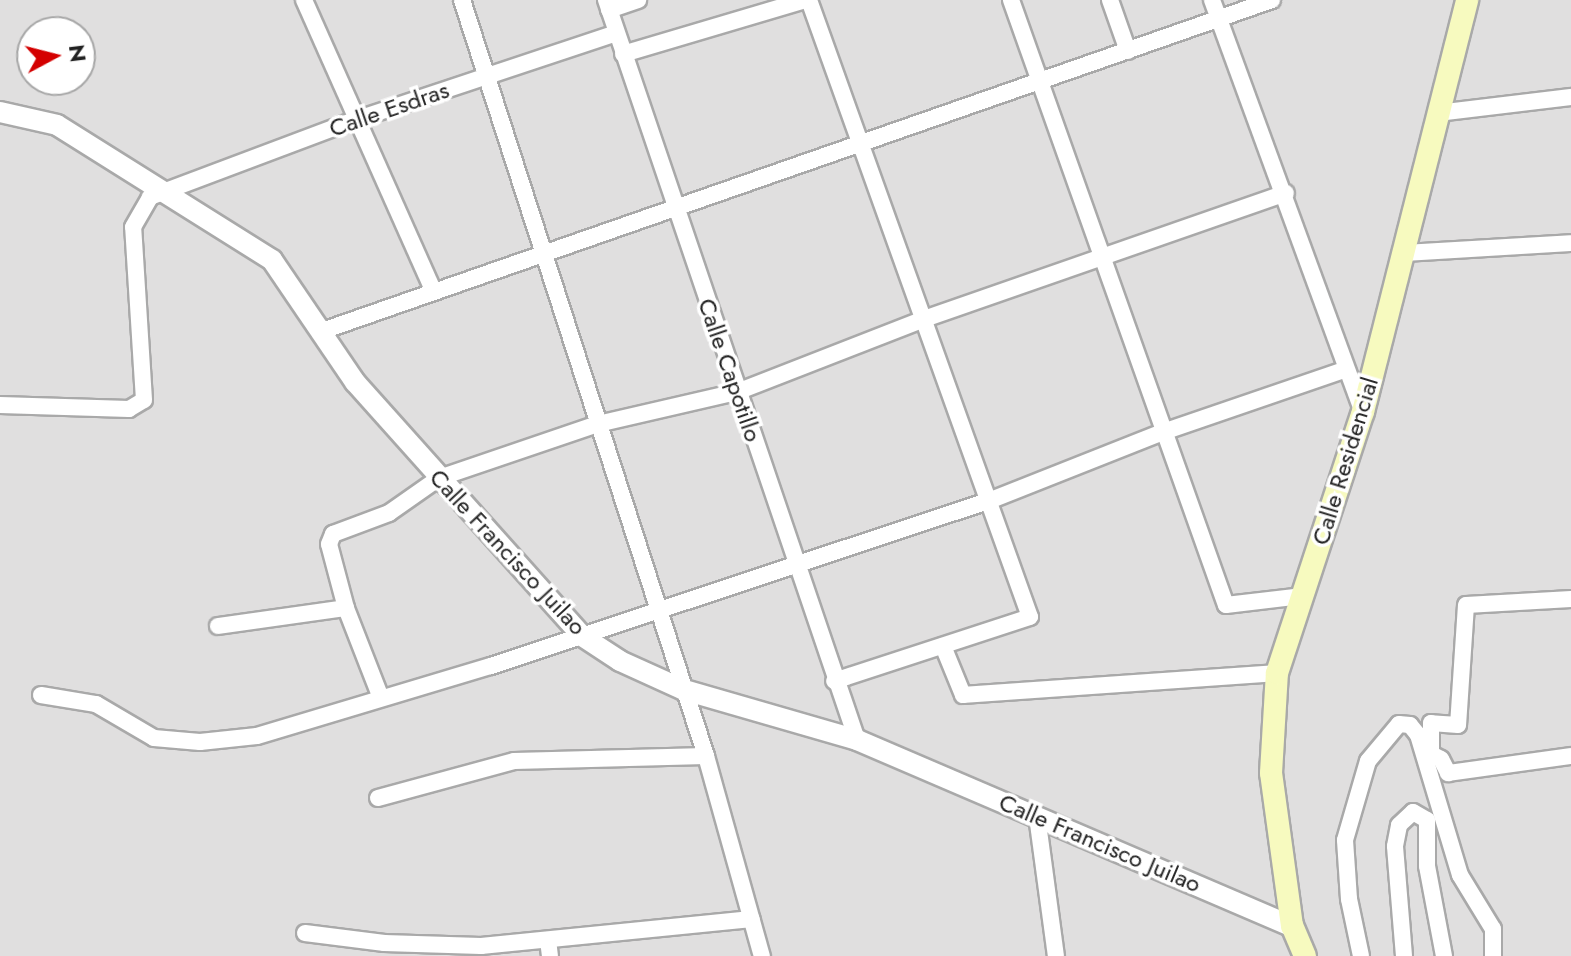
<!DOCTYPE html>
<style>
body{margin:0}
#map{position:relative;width:1571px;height:956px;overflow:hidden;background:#f2efe9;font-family:Jost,sans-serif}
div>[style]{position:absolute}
.residential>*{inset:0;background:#e0dfdf}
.roads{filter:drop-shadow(2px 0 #a9a9a9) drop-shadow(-2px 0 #a9a9a9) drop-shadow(0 2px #a9a9a9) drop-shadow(0 -2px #a9a9a9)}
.minor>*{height:16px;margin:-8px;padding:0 8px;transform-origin:8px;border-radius:8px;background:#fff}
.tertiary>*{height:20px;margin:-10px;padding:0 10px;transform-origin:10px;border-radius:10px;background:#fff}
.secondary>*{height:22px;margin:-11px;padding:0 11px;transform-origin:11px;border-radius:11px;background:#f7fabf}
span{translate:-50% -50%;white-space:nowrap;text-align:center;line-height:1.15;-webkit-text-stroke:7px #fff;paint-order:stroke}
.street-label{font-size:24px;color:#222}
.north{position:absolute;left:16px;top:16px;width:80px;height:80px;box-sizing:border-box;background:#fff;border:2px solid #a7a7a7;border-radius:50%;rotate:83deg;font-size:22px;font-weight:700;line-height:32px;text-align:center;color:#222}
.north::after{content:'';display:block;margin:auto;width:28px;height:36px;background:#d40000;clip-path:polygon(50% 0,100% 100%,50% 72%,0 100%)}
</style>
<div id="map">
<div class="residential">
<div style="clip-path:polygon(evenodd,0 0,1571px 0,1571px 956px,0 956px,0 0,32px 32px,80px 32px,80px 80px,32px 80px,32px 32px)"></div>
</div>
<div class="roads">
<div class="minor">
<div style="left:304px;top:0;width:317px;rotate:66deg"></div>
<div style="left:462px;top:0;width:794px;rotate:72.11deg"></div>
<div style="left:706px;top:756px;width:208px;rotate:74.4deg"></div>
<div style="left:606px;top:0;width:781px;rotate:71.26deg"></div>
<div style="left:809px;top:0;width:655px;rotate:70.29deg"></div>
<div style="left:1030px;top:617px;width:206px;rotate:161.9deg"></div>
<div style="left:1011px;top:0;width:642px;rotate:70.44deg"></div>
<div style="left:1226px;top:605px;width:78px;rotate:-6.7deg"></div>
<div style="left:1110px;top:0;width:54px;rotate:70.6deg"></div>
<div style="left:1212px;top:0;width:439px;rotate:69.9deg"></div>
<div style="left:609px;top:10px;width:31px;rotate:-19deg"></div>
<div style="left:623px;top:54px;width:190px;rotate:-16.5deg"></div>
<div style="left:1437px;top:113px;width:135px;rotate:-6.8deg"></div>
<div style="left:1404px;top:253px;width:167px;rotate:-3.4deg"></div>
<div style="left:322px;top:331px;width:1006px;rotate:-19.21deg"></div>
<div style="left:0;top:405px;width:129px;rotate:1.8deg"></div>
<div style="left:129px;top:409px;width:17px;rotate:-31deg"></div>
<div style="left:144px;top:400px;width:173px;rotate:-93.6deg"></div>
<div style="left:133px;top:227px;width:34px;rotate:-60deg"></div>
<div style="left:150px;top:197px;width:222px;rotate:-20.6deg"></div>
<div style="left:358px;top:119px;width:272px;rotate:-18.4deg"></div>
<div style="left:1571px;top:599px;width:105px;rotate:176.7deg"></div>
<div style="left:1466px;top:605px;width:120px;rotate:93.8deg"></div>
<div style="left:1458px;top:725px;width:27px;rotate:-176deg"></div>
<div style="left:1431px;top:723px;width:31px;rotate:90deg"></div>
<div style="left:1431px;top:754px;width:11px;rotate:27deg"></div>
<div style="left:1441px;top:759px;width:16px;rotate:63deg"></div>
<div style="left:1448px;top:773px;width:124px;rotate:-7.9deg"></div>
<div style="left:218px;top:626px;width:129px;rotate:-8deg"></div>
<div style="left:943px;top:646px;width:53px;rotate:67.8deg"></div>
<div style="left:963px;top:695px;width:315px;rotate:-4deg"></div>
<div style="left:41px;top:695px;width:56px;rotate:9.3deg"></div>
<div style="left:96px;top:704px;width:67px;rotate:30.4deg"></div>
<div style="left:154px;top:738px;width:46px;rotate:5deg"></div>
<div style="left:200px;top:742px;width:57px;rotate:-6deg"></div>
<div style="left:257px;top:736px;width:244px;rotate:-16.7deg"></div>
<div style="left:491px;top:666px;width:527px;rotate:-18.37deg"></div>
<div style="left:991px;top:500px;width:185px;rotate:-21.6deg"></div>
<div style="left:1163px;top:432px;width:191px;rotate:-18.9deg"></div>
<div style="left:381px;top:698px;width:97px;rotate:-111.3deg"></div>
<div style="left:346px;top:608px;width:66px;rotate:-104.9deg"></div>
<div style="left:329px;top:544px;width:11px;rotate:-68deg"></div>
<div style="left:333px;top:534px;width:60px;rotate:-20.6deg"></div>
<div style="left:389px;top:513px;width:61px;rotate:-35deg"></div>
<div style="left:439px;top:478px;width:168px;rotate:-18.8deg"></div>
<div style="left:598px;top:424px;width:143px;rotate:-13deg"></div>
<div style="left:737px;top:392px;width:204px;rotate:-21.3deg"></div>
<div style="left:927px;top:318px;width:380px;rotate:-19.2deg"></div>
<div style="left:378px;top:798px;width:141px;rotate:-15.2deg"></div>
<div style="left:514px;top:761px;width:192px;rotate:-1.5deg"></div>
<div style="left:1037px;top:816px;width:141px;rotate:82.3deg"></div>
<div style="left:305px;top:933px;width:80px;rotate:7.2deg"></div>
<div style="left:384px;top:943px;width:97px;rotate:1.8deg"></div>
<div style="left:481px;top:946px;width:272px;rotate:-5.7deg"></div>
<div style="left:548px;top:940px;width:16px;rotate:83deg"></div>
<div style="left:1361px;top:956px;width:58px;rotate:-101.9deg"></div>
<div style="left:1349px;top:899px;width:59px;rotate:-93.9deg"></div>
<div style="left:1345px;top:840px;width:82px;rotate:-73.8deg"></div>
<div style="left:1368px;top:761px;width:48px;rotate:-50deg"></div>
<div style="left:1399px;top:724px;width:11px;rotate:5deg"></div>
<div style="left:1410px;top:725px;width:13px;rotate:51deg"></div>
<div style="left:1418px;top:735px;width:146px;rotate:73.3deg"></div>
<div style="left:1460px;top:875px;width:63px;rotate:58.6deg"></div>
<div style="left:1493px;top:929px;width:27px;rotate:90deg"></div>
<div style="left:1404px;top:956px;width:110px;rotate:-94.7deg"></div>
<div style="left:1395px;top:846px;width:21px;rotate:-79deg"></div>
<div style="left:1399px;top:825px;width:19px;rotate:-43deg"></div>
<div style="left:1413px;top:812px;width:16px;rotate:30deg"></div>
<div style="left:1427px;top:820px;width:46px;rotate:90deg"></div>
<div style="left:1427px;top:866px;width:92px;rotate:79.3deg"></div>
</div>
<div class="tertiary">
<div style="left:0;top:112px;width:58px;rotate:12.8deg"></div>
<div style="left:57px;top:125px;width:254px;rotate:32.1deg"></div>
<div style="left:272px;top:260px;width:148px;rotate:55.8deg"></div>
<div style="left:355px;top:382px;width:341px;rotate:48.2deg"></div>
<div style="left:582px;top:636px;width:45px;rotate:33.3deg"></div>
<div style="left:620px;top:661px;width:70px;rotate:24.4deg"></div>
<div style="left:684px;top:690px;width:180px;rotate:16.1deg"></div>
<div style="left:857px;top:740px;width:473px;rotate:23.2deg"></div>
</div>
<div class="secondary">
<div style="left:1305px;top:956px;width:33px;rotate:-113deg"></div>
<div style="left:1292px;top:926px;width:154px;rotate:-97.8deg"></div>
<div style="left:1271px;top:773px;width:100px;rotate:-86.6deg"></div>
<div style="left:1277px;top:673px;width:275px;rotate:-71.8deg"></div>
<div style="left:1363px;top:412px;width:425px;rotate:-75.8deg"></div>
</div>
</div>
<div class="street-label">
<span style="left:389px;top:109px;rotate:-19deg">Calle Esdras</span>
<span style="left:730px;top:370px;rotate:71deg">Calle Capotillo</span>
<span style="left:1345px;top:461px;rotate:-73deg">Calle Residencial</span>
<span style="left:508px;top:552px;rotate:47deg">Calle Francisco Juilao</span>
<span style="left:1100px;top:843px;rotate:23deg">Calle Francisco Juilao</span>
</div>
<div class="north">N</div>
</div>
